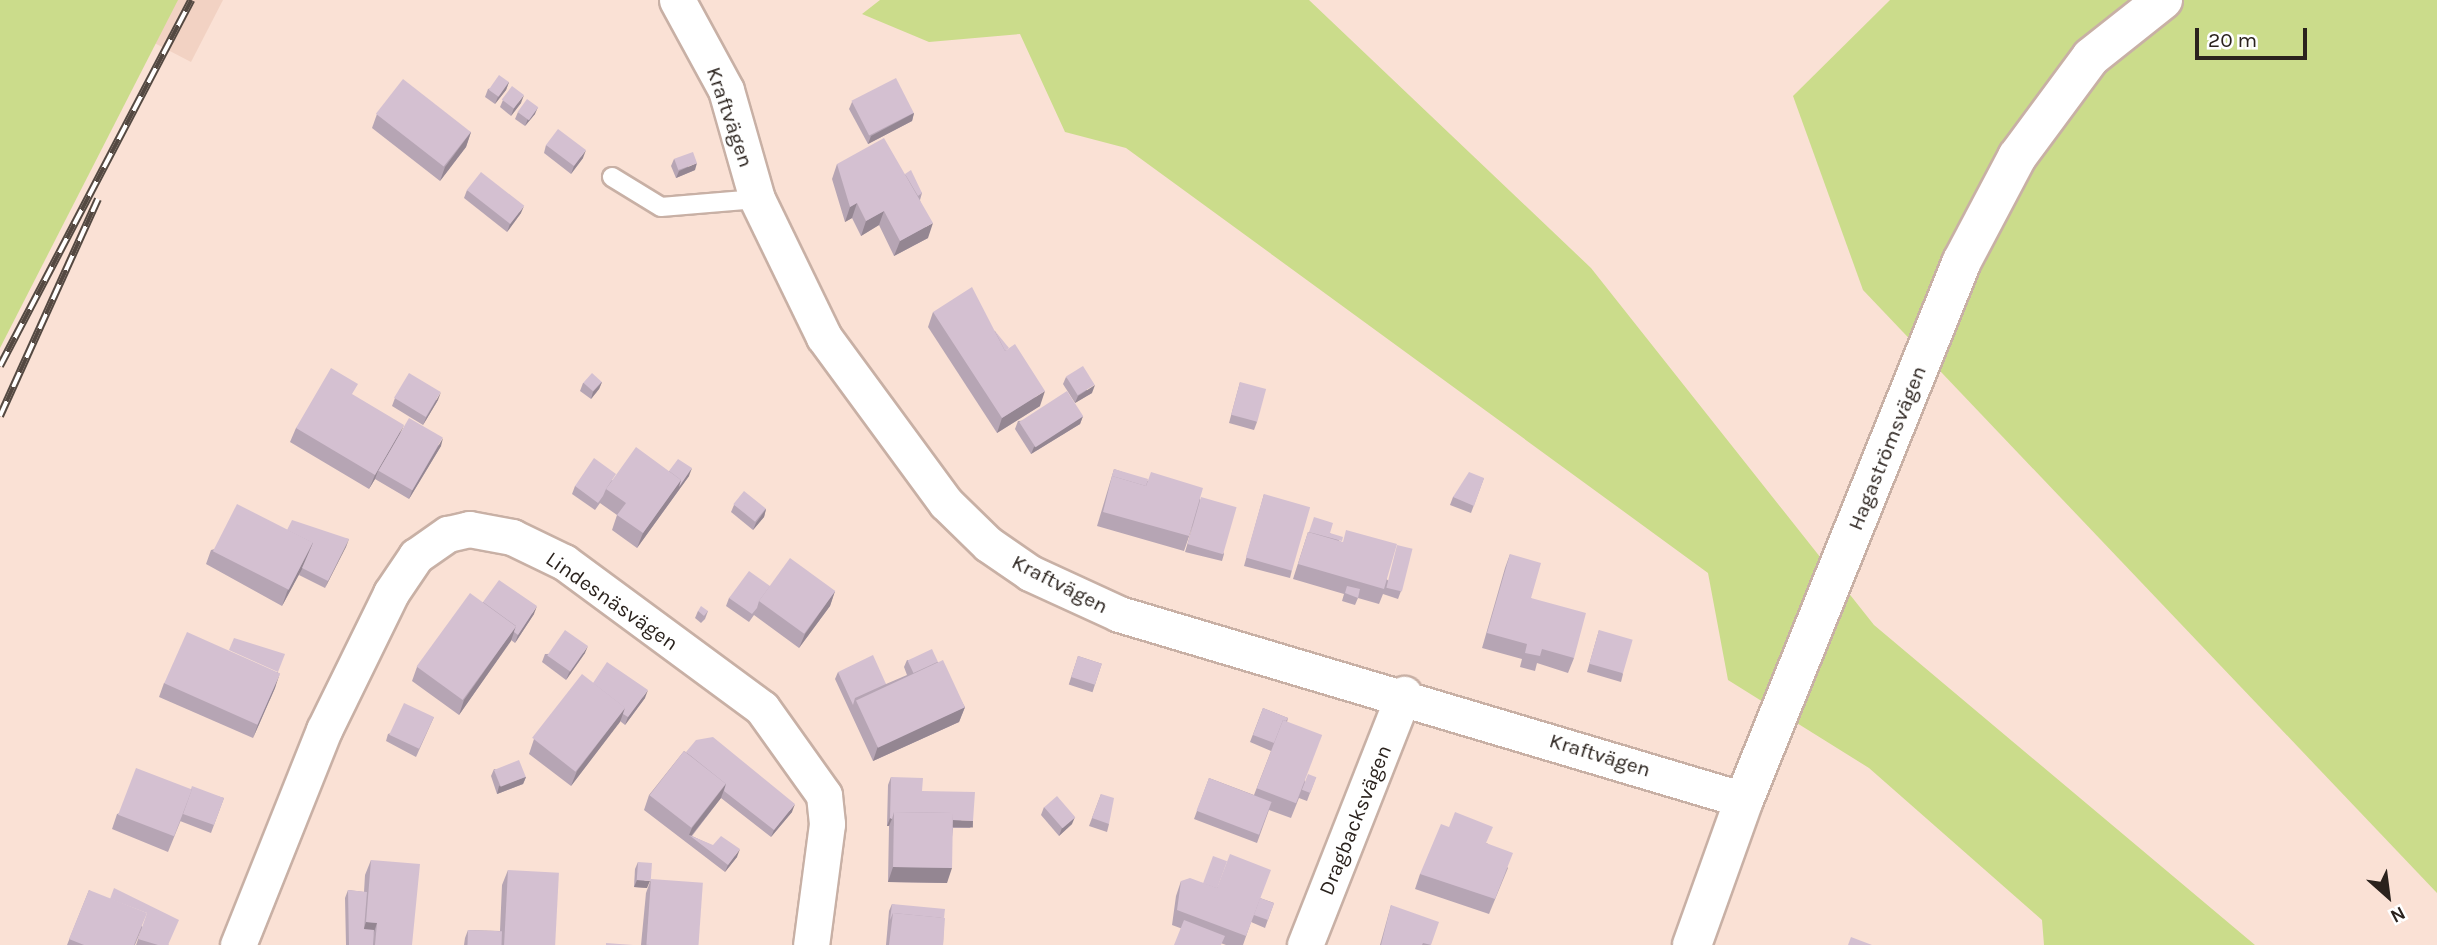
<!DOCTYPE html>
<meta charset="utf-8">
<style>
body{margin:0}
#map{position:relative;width:2437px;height:945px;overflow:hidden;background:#fae1d5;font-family:Karla,sans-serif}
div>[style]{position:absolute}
.built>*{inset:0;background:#f2d2c3}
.green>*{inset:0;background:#cbdc8b}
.roads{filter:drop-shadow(2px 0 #c8b0a5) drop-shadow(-2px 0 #c8b0a5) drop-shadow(0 2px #c8b0a5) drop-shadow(0 -2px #c8b0a5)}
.lane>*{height:18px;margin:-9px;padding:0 9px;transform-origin:9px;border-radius:9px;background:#fff}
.street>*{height:35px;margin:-17.5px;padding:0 17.5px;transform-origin:17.5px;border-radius:17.5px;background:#fff}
.secondary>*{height:38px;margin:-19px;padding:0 19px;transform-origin:19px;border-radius:19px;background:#fff}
.rail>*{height:8px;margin-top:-4px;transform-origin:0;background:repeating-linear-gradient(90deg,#fff 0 16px,#544942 0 32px);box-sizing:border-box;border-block:2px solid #544942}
.wall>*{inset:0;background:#b6a5b4;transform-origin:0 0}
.shaded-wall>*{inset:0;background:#948692;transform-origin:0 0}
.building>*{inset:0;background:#d4c0d1;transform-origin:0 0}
span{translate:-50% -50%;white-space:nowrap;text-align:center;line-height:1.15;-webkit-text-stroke:5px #fff;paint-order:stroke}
.street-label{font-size:21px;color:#2a221d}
.north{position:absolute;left:2353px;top:861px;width:70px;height:70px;-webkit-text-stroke:5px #fff;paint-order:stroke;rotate:152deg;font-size:19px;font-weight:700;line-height:28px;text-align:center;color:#2a221d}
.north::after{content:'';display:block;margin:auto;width:24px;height:32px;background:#2a221d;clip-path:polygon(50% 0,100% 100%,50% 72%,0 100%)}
.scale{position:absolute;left:2195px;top:28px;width:112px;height:32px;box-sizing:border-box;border:4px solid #2a221d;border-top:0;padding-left:9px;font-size:21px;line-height:24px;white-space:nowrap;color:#2a221d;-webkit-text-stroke:5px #fff;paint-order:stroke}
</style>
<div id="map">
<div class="built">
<div style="clip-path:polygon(160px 0,223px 0,191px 62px,141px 36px)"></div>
</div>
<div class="green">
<div style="clip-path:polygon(0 0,178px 0,0 348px)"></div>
<div style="clip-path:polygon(880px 0,1309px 0,1591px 268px,1874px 625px,2255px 945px,2044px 945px,2042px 920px,1869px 768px,1728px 680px,1708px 573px,1126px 148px,1065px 132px,1020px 34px,929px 42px,862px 14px)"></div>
<div style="clip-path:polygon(1890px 0,2437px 0,2437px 893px,1863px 290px,1793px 96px)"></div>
</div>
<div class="roads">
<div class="lane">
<div style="left:612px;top:177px;width:57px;rotate:31.5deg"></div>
<div style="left:661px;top:207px;width:96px;rotate:-4.8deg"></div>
</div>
<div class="street">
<div style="left:677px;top:0;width:102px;rotate:61.4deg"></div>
<div style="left:726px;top:90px;width:113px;rotate:74.1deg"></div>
<div style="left:757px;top:199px;width:153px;rotate:64.1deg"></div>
<div style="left:824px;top:337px;width:206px;rotate:53.7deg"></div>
<div style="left:946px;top:503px;width:59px;rotate:44.3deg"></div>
<div style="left:988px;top:544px;width:51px;rotate:34.6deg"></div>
<div style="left:1030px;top:573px;width:98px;rotate:24.7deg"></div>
<div style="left:1119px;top:614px;width:652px;rotate:16.57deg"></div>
<div style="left:238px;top:945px;width:232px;rotate:-68.2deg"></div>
<div style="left:324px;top:730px;width:153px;rotate:-63.9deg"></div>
<div style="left:391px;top:593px;width:45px;rotate:-56deg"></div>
<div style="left:416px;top:556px;width:39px;rotate:-35deg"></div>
<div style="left:448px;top:534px;width:22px;rotate:-13deg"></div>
<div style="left:469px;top:529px;width:44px;rotate:10.5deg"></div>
<div style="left:512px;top:537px;width:58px;rotate:25.7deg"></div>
<div style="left:564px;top:562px;width:246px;rotate:36.4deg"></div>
<div style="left:762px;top:708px;width:107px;rotate:54.5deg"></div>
<div style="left:824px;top:795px;width:29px;rotate:84deg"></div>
<div style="left:827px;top:824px;width:122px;rotate:97.5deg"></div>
<div style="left:1305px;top:945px;width:270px;rotate:-68.5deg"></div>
</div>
<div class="secondary">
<div style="left:1692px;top:945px;width:154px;rotate:-70.3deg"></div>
<div style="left:1744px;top:800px;width:581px;rotate:-67.98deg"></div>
<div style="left:1962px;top:261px;width:118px;rotate:-62.1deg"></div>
<div style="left:2017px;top:157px;width:124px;rotate:-53.5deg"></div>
<div style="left:2091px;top:57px;width:92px;rotate:-38.4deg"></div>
</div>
</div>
<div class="rail">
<div style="left:0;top:366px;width:413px;rotate:-62.4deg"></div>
<div style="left:0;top:416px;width:238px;rotate:-65.7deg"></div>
</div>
<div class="wall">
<div style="clip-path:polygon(509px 82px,506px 90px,495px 104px,485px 97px,488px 89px)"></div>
<div style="clip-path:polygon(503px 100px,521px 103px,511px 116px,500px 107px)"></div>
<div style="clip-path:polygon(852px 102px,914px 113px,912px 121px,868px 144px,849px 109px)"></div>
<div style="clip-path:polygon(518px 112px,535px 114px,525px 126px,515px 119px)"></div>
<div style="clip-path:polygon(377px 114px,471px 132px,466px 147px,440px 181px,372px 128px)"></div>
<div style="clip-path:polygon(546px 145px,583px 158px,571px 174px,544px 153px)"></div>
<div style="clip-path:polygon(674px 159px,695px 170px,676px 178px,671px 166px)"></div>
<div style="clip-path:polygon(837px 164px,905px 174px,922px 193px,920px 200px,928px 238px,894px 256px,879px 225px,861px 236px,852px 218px,845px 222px,832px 179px)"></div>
<div style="clip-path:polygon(467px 190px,521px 213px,507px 232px,464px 198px)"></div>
<div style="clip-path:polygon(933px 312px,995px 331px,1040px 406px,997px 433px,928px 327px)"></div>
<div style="clip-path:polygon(1066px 377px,1092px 393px,1075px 403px,1063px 384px)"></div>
<div style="clip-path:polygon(602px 382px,599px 389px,591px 399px,580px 391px,583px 383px)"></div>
<div style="clip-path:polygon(1240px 382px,1257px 422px,1254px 430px,1229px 423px)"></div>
<div style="clip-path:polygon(354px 396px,401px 433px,441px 446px,409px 499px,375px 479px,369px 489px,290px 442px,296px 428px)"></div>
<div style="clip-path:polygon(395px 398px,438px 400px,423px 425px,392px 406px)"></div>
<div style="clip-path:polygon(1083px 416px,1080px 424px,1031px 454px,1015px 429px,1018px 421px)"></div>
<div style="clip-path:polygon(1114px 469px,1200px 499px,1224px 554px,1222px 561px,1185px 552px,1193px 525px,1184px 551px,1097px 526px)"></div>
<div style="clip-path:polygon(669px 471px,689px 476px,637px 548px,612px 530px,617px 515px,600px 503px,595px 510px,572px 494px,575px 486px)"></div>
<div style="clip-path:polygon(1484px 478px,1471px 513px,1450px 505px,1453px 497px)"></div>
<div style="clip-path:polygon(1264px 494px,1292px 570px,1290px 578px,1244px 566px)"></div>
<div style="clip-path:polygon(734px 505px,766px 509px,764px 517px,753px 530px,731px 512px)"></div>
<div style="clip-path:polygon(287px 530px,349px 539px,325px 588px,299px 575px,300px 572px,282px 606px,206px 564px,211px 550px)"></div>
<div style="clip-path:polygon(1308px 532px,1330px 533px,1401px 591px,1398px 599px,1383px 594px,1379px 604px,1358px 598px,1355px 605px,1342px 601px,1344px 594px,1293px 579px)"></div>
<div style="clip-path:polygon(1510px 554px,1531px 598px,1574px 658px,1568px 673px,1537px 663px,1535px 671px,1520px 667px,1522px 659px,1482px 648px,1505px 568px)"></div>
<div style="clip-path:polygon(770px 586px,835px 591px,830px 606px,799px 648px,754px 615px,749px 622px,726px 606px,729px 598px)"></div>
<div style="clip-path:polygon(483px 602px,534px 614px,515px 643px,511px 640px,459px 715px,412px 681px,417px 667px)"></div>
<div style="clip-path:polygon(698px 611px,708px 611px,705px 619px,701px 623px,695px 618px)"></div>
<div style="clip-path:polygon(1599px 630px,1623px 674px,1621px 682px,1587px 672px)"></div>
<div style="clip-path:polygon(585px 653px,566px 680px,542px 662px,545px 654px)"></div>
<div style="left:1078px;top:656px;width:25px;height:30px;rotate:18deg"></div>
<div style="clip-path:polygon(907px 660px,938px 662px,965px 707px,959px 722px,873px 761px,835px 679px,838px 672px,886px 684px,907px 675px,904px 667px)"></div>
<div style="clip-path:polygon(278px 672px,275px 688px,253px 738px,159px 697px,164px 683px)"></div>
<div style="clip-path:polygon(593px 683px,645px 698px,625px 725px,620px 721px,571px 786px,529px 754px,534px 739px)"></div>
<div style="clip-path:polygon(1263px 708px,1288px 718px,1287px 722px,1305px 782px,1316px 777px,1307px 801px,1299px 798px,1291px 818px,1269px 810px,1257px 843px,1194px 819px,1209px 778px,1254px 795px,1271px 751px,1250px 742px)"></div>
<div style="clip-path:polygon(434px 717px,416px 757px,386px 741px,388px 734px)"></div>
<div style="clip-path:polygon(684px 751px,792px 812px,771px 837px,721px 798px,692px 836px,737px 857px,725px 872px,644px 810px,649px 795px)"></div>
<div style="clip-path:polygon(494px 769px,526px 777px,523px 784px,497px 794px,491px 776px)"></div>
<div style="clip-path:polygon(891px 777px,922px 791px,971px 828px,953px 828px,947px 883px,888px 882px,889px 826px,887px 826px,888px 785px)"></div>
<div style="clip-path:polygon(191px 789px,224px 798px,211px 833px,180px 821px,181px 820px,168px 852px,112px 829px,117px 814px)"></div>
<div style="clip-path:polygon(1101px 794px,1109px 824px,1107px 832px,1089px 826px)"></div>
<div style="clip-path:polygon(1044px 807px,1072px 824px,1059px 836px,1041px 815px)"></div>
<div style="clip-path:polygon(1487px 843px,1508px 868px,1489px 914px,1415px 889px,1420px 874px)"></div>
<div style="clip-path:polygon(371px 860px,412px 945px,346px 945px,345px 898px,348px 890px,364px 892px,365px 875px)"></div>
<div style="clip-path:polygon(638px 862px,647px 888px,634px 887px,635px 869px)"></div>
<div style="clip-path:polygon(508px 870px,555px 945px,464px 945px,465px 938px,468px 930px,500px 931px,502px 885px)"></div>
<div style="clip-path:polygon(651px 879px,697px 945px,641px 945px,646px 893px)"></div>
<div style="clip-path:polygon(1181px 881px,1203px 883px,1260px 898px,1274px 903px,1265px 928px,1251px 922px,1243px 945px,1226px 945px,1172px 925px,1176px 896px)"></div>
<div style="clip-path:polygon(89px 890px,169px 945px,136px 945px,142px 928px,135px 945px,67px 945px)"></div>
<div style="clip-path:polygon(892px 904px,944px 918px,943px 945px,886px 945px,889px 911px)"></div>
<div style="clip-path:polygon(1391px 905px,1431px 945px,1380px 945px)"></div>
</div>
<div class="shaded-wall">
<div style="clip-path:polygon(509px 82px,506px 90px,495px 104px,498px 97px)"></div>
<div style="clip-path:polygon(524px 95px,521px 103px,511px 116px,514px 108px)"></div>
<div style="clip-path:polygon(538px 107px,535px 114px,525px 126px,528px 119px)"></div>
<div style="clip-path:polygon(914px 113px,912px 121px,868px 144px,871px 136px)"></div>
<div style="clip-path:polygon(471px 132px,466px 147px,440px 181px,445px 167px)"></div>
<div style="clip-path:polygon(586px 150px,583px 158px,571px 174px,574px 166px)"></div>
<div style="clip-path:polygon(697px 163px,695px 170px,676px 178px,679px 171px)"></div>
<div style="clip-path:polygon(857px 203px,852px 218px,845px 222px,850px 207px)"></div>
<div style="clip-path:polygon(524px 206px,521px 213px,507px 232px,510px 224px)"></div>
<div style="clip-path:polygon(884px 211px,879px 225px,861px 236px,866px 221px)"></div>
<div style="clip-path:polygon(933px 223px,928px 238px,894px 256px,900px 241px)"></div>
<div style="clip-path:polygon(602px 382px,599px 389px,591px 399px,593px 392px)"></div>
<div style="clip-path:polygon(1095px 385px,1092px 393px,1075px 403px,1078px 396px)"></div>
<div style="clip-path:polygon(1045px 391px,1040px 406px,997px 433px,1002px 418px)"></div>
<div style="clip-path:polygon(441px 392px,438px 400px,423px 425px,426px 418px)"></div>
<div style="clip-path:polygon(1083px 416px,1080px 424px,1031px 454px,1034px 447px)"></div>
<div style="clip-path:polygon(404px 425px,398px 439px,378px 471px,375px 479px,369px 489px,375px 475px)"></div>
<div style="clip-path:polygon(443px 438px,441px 446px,409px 499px,412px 491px)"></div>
<div style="clip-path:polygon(692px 468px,689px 476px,637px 548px,643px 533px,681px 480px)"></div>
<div style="clip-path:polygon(766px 509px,764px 517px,753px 530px,756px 523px)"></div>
<div style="clip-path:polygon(349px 539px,346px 547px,325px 588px,328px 581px)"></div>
<div style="clip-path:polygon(313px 543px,308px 558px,282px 606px,287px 592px)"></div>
<div style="clip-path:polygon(835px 591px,830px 606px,799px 648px,805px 634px)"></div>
<div style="clip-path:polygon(537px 606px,534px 614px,515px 643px,518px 635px)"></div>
<div style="clip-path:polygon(516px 626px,511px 641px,459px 715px,464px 700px)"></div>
<div style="clip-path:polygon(588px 646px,585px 653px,566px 680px,569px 673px)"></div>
<div style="clip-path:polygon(280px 673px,275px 688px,253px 738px,258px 724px)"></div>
<div style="clip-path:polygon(648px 690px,645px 698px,625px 725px,628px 717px)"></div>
<div style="clip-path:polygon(965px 707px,959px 722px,873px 761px,878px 746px)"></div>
<div style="clip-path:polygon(625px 708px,620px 722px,571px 786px,577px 771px)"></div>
<div style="clip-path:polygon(526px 777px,523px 784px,497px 794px,499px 786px)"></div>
<div style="clip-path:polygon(726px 784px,721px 798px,691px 836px,689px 835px,692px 828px)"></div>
<div style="clip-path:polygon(795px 804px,792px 812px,771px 837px,774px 830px)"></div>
<div style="clip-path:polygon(1075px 817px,1072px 824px,1059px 836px,1062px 828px)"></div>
<div style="clip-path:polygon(890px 818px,892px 819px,889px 826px,887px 826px)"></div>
<div style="left:894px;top:819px;width:79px;height:7px;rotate:1deg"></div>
<div style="clip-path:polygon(740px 849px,737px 857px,725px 872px,728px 865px)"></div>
<div style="clip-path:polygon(893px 867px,952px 868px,947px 883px,888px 882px)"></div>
<div style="clip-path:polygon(637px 880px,650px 881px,647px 888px,634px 887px)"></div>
<div style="clip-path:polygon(366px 922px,377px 923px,372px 938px,361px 937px)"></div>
</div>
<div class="building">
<div style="left:499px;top:75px;width:12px;height:18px;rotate:35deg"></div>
<div style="left:896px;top:78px;width:39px;height:50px;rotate:63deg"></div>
<div style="left:403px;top:79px;width:86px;height:44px;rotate:38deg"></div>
<div style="left:512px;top:86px;width:15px;height:17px;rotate:37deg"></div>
<div style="left:527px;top:99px;width:14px;height:16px;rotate:36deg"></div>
<div style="left:558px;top:129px;width:35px;height:20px;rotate:37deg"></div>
<div style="clip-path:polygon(884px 138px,933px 223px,900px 241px,884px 211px,866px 221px,857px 203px,850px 207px,837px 164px)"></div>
<div style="left:693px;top:152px;width:12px;height:20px;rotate:70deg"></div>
<div style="clip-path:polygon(911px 170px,922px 193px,918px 196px,905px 174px)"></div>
<div style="left:481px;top:172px;width:55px;height:23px;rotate:38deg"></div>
<div style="clip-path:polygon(972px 287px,1005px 351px,1015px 344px,1045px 391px,1002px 418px,933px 312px)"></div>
<div style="clip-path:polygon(995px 331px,1009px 348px,1005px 351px)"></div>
<div style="left:1083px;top:366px;width:22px;height:20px;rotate:58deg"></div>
<div style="clip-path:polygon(331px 368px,358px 384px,352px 394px,404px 425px,375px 475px,296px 428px)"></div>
<div style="left:409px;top:373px;width:37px;height:29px;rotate:31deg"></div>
<div style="left:592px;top:373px;width:13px;height:13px;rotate:42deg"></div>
<div style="left:1240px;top:382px;width:27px;height:34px;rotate:15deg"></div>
<div style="left:1067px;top:391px;width:30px;height:57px;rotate:57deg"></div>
<div style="left:409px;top:418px;width:39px;height:61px;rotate:30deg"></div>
<div style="clip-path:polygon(636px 447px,681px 480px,643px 533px,617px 515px,626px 503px,606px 489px)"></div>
<div style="clip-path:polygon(594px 458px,616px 474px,606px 489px,603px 496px,598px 503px,575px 486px)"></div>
<div style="clip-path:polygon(678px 459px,692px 468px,679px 487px,681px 480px,669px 471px)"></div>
<div style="clip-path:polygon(1114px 469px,1148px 479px,1146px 486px,1112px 476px,1110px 483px)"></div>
<div style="clip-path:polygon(1151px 472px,1203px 488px,1189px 536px,1103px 512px,1112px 476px,1146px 486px)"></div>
<div style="clip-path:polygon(1469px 472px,1484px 478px,1474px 506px,1453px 497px)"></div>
<div style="left:744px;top:491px;width:28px;height:17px;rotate:39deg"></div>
<div style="left:1264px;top:494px;width:48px;height:66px;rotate:16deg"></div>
<div style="left:1201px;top:497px;width:37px;height:49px;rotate:16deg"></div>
<div style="left:237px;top:504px;width:85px;height:53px;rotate:27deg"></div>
<div style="clip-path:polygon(1314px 517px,1333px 523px,1330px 533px,1343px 537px,1342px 541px,1309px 532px)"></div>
<div style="clip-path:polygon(292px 520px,349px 539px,328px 581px,302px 568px,313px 543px,287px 530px)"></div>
<div style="clip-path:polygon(1346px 530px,1397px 544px,1384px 589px,1298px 564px,1308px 532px,1343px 542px)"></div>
<div style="left:1397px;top:545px;width:16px;height:44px;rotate:14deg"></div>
<div style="clip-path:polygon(1510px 554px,1541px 563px,1531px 598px,1586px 613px,1574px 658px,1542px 649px,1540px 656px,1525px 653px,1527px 644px,1487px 633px)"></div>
<div style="left:790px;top:558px;width:56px;height:53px;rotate:36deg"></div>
<div style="clip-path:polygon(749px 571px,770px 586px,759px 601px,757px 608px,752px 614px,729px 598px)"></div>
<div style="clip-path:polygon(499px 580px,537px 606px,518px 635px,514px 632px,516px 626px,483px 602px)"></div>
<div style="clip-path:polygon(1347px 586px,1360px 589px,1358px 598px,1345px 593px)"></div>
<div style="left:470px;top:593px;width:57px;height:91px;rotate:36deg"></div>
<div style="clip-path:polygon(701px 606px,708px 611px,704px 616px,698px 611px)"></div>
<div style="left:565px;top:630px;width:28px;height:31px;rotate:35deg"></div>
<div style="left:1599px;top:630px;width:35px;height:35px;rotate:16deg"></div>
<div style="left:187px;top:632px;width:102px;height:56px;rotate:24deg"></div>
<div style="clip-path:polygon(234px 638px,285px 654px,278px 672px,229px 650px)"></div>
<div style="left:932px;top:649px;width:14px;height:27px;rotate:65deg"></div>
<div style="clip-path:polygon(873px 655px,886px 684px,855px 698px,853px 705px,838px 672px)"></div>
<div style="left:1078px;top:656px;width:25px;height:22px;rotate:18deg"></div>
<div style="left:943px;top:660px;width:52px;height:96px;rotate:65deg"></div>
<div style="clip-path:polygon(607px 662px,648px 690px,628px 717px,623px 714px,625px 708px,593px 683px)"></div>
<div style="left:582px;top:674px;width:55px;height:81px;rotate:38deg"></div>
<div style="left:404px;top:703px;width:33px;height:35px;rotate:25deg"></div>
<div style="clip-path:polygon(1263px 708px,1288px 718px,1286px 721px,1283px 720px,1274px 743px,1253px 735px)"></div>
<div style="left:1283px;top:720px;width:42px;height:73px;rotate:21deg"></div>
<div style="clip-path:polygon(713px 737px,795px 804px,774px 830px,724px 791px,726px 784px,686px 752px,696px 740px)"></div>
<div style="left:684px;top:751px;width:53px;height:56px;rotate:38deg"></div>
<div style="left:519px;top:760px;width:18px;height:27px;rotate:68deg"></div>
<div style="left:136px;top:768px;width:60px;height:50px;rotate:21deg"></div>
<div style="left:1308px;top:774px;width:9px;height:17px;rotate:21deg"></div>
<div style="clip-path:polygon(891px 777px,923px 778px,922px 791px,975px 792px,973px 821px,953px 820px,953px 813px,894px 812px,892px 819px,890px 818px)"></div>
<div style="left:1209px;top:778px;width:67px;height:35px;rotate:21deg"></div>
<div style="clip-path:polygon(192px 786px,224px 798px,214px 825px,183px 814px,192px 789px,191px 789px)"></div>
<div style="clip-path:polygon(1101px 794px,1114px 798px,1109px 824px,1092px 818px)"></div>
<div style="left:1057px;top:796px;width:28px;height:17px;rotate:49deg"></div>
<div style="left:894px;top:812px;width:59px;height:55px;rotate:1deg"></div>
<div style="clip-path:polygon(1455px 812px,1493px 827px,1486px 843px,1513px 853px,1495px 899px,1420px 874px,1441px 824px,1449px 827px)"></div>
<div style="clip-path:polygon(689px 835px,713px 845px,721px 836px,740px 849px,728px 865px)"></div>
<div style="clip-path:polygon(1230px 854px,1271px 870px,1246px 936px,1177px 910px,1181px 881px,1190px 878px,1217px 888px)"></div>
<div style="left:1213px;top:856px;width:15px;height:29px;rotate:20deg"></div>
<div style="clip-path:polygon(371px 860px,420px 864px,412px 945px,375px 945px,377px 923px,366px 922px)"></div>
<div style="left:638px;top:862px;width:14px;height:18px;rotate:4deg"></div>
<div style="left:508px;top:870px;width:51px;height:75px;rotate:3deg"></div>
<div style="left:651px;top:879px;width:52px;height:66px;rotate:4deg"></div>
<div style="clip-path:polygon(114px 888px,179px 920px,168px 945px,158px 945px,138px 939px,147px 913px,110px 899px)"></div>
<div style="clip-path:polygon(89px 890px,147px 913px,134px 945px,84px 945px,69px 939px)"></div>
<div style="clip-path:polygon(348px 890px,367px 892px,364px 929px,374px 930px,373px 945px,349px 945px)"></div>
<div style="left:1260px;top:898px;width:15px;height:18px;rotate:20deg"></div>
<div style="clip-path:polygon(892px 904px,945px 909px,944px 918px,893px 913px,890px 920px)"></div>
<div style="clip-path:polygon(1391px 905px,1439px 922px,1431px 945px,1423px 943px,1422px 945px,1381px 945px)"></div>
<div style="clip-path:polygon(893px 913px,945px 918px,943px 945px,889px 945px)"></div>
<div style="clip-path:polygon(1184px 920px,1225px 936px,1221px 945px,1174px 945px)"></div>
<div style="left:468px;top:930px;width:34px;height:15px;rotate:2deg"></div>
<div style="clip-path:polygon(1851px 937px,1872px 945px,1848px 945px)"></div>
<div style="clip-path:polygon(606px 943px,633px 945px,606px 945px)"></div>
</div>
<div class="street-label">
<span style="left:730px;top:117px;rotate:71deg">Kraftvägen</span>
<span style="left:1887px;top:448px;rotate:-68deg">Hagaströmsvägen</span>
<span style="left:1060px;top:584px;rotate:27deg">Kraftvägen</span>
<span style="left:612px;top:601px;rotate:35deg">Lindesnäsvägen</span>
<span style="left:1600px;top:755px;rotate:17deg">Kraftvägen</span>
<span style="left:1355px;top:820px;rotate:-68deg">Dragbacksvägen</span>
</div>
<div class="north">N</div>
<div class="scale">20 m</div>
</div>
